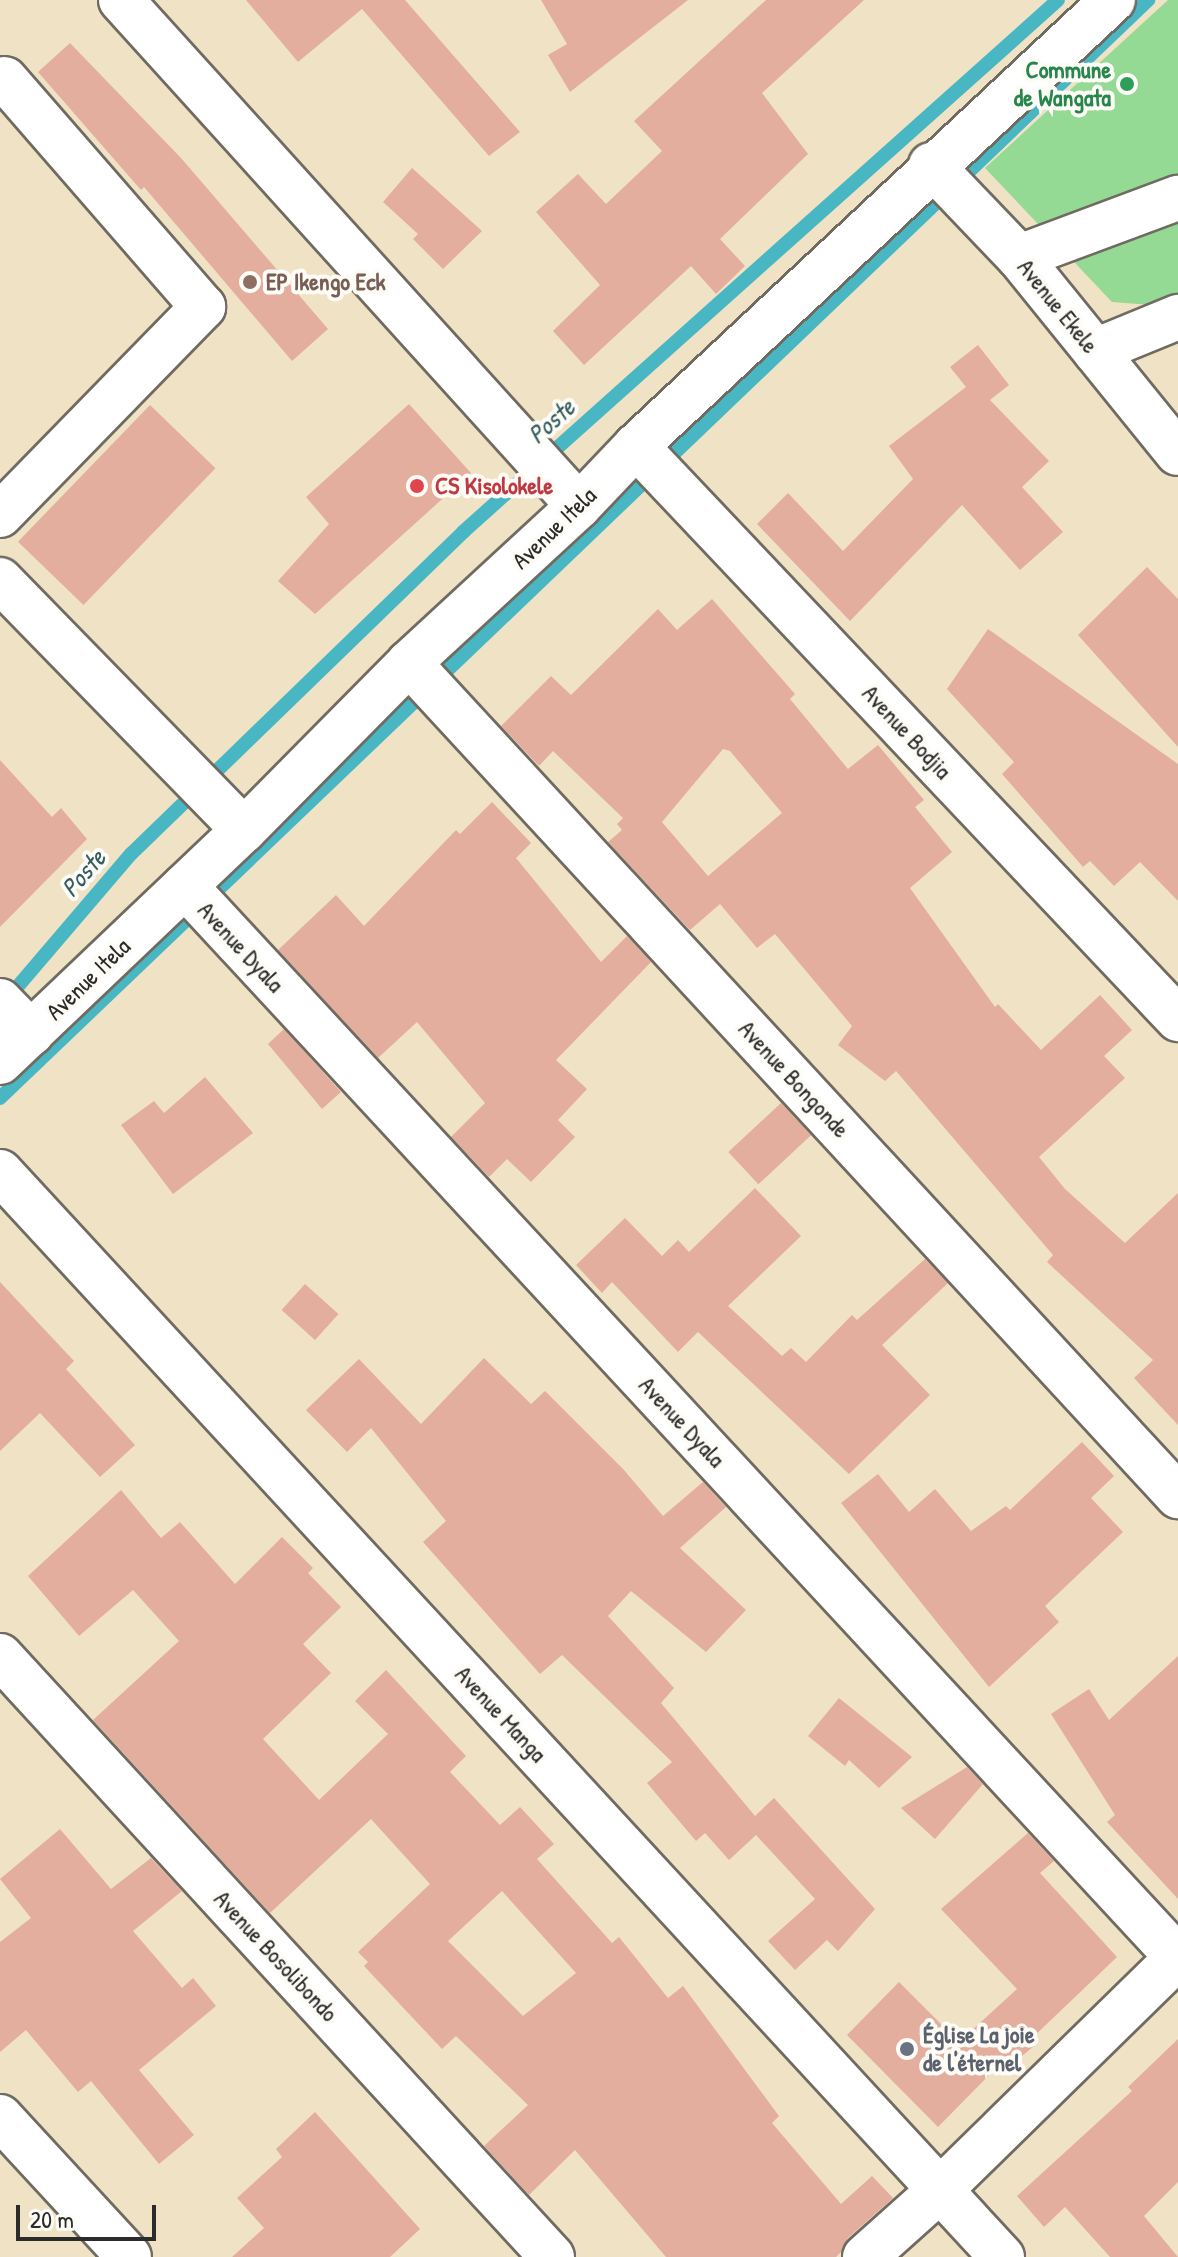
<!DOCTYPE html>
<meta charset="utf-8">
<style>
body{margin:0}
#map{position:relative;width:1178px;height:2257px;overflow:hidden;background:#f0e2c4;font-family:"Patrick Hand",sans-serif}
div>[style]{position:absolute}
.green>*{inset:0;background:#94da94}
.stream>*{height:14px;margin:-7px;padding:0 7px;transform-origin:7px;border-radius:7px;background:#48b6c3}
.building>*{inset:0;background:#e4ae9e;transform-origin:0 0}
.roads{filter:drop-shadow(2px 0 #706b61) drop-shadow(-2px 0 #706b61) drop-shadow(0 2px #706b61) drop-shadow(0 -2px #706b61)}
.minor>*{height:44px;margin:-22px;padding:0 22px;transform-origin:22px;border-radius:22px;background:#fff}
.dots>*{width:22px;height:22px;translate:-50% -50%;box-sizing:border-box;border:4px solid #fdfcf7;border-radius:50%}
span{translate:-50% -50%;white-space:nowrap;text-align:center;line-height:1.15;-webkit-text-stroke:8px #fdfcf7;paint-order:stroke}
.leisure-label{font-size:24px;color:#27864d;font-weight:700}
.right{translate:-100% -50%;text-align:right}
.education-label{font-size:24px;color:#785e54;font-weight:700}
.left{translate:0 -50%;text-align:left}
.street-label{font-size:24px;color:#2b2b2b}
.health-label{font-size:24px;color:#be3a42;font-weight:700}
.worship-label{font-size:24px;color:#5b616d;font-weight:700}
.water-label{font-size:26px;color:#355c60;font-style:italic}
.scale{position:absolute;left:16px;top:2205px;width:140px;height:36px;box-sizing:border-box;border:4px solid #2b2b2b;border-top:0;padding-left:10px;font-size:24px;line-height:28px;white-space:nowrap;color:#2b2b2b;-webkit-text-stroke:6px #fdfcf7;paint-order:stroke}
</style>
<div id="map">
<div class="green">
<div style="clip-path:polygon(1168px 0,1178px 0,1178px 307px,1112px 302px,985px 168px)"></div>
</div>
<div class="stream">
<div style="left:7px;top:999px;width:191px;rotate:-49.5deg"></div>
<div style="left:131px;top:854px;width:463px;rotate:-44.1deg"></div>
<div style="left:463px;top:532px;width:798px;rotate:-41.8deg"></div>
<div style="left:0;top:1098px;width:1589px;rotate:-43.72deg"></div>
</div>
<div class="building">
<div style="clip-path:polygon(246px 0,405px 0,520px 132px,489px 156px,362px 9px,298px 62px)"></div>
<div style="clip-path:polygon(541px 0,688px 0,570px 92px,548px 55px,567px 44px)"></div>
<div style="clip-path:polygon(766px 0,864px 0,762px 93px,808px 154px,720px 239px,745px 266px,716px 294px,691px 266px,584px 365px,553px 331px,600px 285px,536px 212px,578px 174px,606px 204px,662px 151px,634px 121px)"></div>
<div style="clip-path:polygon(70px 43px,181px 158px,328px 329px,292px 361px,144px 187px,141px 190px,38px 72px)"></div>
<div style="clip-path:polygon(412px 168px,482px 231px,443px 269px,413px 239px,418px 234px,383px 202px)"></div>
<div style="clip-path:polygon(978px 345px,1009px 385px,990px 400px,1049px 461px,1022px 487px,1063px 532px,1020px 570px,962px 505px,850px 621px,757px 524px,788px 493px,843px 551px,913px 479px,889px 446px,966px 387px,950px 367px)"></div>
<div style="clip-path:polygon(409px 404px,471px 473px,315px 614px,278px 581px,329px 524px,306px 497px)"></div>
<div style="left:150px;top:405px;width:91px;height:190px;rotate:44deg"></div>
<div style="clip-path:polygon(1147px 567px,1178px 599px,1178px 747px,1078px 635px)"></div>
<div style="clip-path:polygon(evenodd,712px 599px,795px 694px,790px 699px,848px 769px,878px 745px,924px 800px,915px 807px,952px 852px,910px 888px,995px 1007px,998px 1004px,1041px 1050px,1100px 995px,1132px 1030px,1104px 1056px,1125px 1078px,1039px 1157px,1065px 1189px,1125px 1243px,1178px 1193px,1178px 1425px,1134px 1378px,1153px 1360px,1047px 1262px,1053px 1255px,896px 1071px,885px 1081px,838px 1045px,852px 1026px,775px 934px,757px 948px,720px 904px,690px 930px,608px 842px,622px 830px,617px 824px,623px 818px,553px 751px,539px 766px,501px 726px,551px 676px,571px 695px,658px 609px,677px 630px,712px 599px,723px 749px,730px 751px,782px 813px,708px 876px,662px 822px,723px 749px)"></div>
<div style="clip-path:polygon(988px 629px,1178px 764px,1178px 901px,1140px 862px,1114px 886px,1090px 861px,1083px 867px,1002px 774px,1014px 762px,947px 689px)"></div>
<div style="clip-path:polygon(0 760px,52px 817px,61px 808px,87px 839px,0 927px)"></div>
<div style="clip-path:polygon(492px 802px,531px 843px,516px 858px,601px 962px,627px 936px,651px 962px,556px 1060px,587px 1089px,558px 1120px,575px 1137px,531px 1182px,507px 1159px,489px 1177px,451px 1137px,485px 1103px,417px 1022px,378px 1058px,278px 950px,336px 895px,364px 926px,456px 830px,460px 834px)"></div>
<div style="clip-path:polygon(284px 1029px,341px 1092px,322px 1109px,268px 1044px)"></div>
<div style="clip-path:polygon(205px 1077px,253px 1133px,173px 1194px,121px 1125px,154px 1101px,164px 1113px)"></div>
<div style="left:781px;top:1103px;width:44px;height:72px;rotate:47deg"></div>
<div style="clip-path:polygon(755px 1188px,801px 1236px,728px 1306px,782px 1356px,791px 1348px,806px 1362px,852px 1315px,857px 1320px,925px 1259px,948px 1283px,882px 1345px,930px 1395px,849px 1474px,698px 1332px,678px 1352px,612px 1282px,602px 1293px,576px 1265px,625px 1218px,662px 1256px,678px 1240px,689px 1252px)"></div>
<div style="clip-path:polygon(0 1282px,74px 1361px,66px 1369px,135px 1445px,100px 1477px,40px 1413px,0 1451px)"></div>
<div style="left:305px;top:1284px;width:45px;height:35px;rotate:42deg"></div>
<div style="clip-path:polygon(484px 1358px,531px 1404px,545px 1391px,624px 1470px,663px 1516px,703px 1482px,726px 1507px,680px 1548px,746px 1610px,706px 1652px,631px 1591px,608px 1616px,674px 1688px,661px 1703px,755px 1816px,774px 1798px,875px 1909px,838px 1951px,827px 1940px,795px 1970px,768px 1941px,815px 1899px,756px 1835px,729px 1860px,705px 1833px,696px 1841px,647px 1783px,672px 1762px,562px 1655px,540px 1674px,423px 1542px,446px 1521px,371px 1428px,347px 1452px,306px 1410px,359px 1359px,421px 1424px)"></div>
<div style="clip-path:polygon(1082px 1442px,1114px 1476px,1091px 1498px,1123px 1532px,1045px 1606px,1059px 1622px,989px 1687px,841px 1503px,878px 1474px,909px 1512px,935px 1489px,971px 1531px,1006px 1506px,1010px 1510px)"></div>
<div style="clip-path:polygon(evenodd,121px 1490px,161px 1538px,180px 1522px,235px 1584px,282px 1537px,313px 1568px,308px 1573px,341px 1607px,303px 1644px,331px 1673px,263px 1739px,319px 1800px,388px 1734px,355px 1701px,386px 1670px,466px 1756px,450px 1772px,500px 1825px,520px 1807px,554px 1844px,537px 1859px,612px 1943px,619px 1937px,668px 1998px,683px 1986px,779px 2116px,772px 2123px,841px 2204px,872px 2176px,893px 2198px,848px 2238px,841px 2252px,836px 2257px,666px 2257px,575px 2150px,529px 2195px,484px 2146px,528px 2105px,456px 2036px,442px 2049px,364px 1966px,368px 1962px,358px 1952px,430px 1884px,371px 1819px,270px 1913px,93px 1720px,179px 1641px,133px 1590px,79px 1636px,28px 1576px,121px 1490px,502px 1891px,576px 1973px,523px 2016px,448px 1941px,502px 1891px)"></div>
<div style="clip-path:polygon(1178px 1656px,1178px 1899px,1107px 1822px,1115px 1815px,1051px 1714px,1089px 1689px,1109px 1720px)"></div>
<div style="clip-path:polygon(839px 1698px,912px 1757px,879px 1788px,849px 1760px,845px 1766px,808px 1736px)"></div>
<div style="clip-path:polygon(967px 1767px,983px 1784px,935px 1839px,901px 1808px)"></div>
<div style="clip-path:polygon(60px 1829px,111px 1889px,151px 1858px,182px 1891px,133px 1931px,182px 1988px,193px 1978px,216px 2006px,139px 2070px,194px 2135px,159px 2164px,91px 2081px,78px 2092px,26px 2030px,0 2052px,0 1942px,31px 1918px,0 1879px)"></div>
<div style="clip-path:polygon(1028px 1833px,1054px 1861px,1040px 1873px,1117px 1957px,1030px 2040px,1034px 2046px,1005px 2070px,1000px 2064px,938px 2127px,847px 2035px,899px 1982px,959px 2042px,1017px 1989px,941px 1909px)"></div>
<div style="clip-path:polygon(1178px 2039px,1178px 2182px,1144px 2216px,1178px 2257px,1110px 2257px,1065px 2207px,1044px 2227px,1017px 2196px,1132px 2091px,1128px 2087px)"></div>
<div style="clip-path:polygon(315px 2112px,420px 2229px,390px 2257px,232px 2257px,264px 2228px,237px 2198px,282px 2157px,276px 2149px)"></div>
</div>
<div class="roads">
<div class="minor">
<div style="left:121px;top:0;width:682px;rotate:47.85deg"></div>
<div style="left:931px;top:165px;width:127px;rotate:46.3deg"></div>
<div style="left:1019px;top:257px;width:252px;rotate:51deg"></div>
<div style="left:1019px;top:257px;width:170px;rotate:-20.4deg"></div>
<div style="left:1095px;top:351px;width:90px;rotate:-22.3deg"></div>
<div style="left:636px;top:446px;width:789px;rotate:46.59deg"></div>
<div style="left:0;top:515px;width:291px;rotate:-45.7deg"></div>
<div style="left:203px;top:307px;width:302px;rotate:-131deg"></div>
<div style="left:0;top:580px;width:349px;rotate:45.7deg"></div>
<div style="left:409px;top:663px;width:1134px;rotate:47.29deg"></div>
<div style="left:185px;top:886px;width:1461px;rotate:47.19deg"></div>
<div style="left:0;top:1001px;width:45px;rotate:45.9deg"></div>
<div style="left:0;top:1062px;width:337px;rotate:-43.6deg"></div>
<div style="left:244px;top:830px;width:235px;rotate:-45.3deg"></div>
<div style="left:409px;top:663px;width:231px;rotate:-42.7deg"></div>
<div style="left:579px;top:506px;width:83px;rotate:-46.5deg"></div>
<div style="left:636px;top:446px;width:653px;rotate:-43.08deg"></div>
<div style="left:0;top:1172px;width:1477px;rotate:47.28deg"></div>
<div style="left:0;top:1656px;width:816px;rotate:47.43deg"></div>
<div style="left:0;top:2117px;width:190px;rotate:47.3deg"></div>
<div style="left:865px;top:2257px;width:101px;rotate:-41.8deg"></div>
<div style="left:940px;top:2190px;width:333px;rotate:-44.4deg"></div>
</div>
</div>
<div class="dots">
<div style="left:1127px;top:84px;background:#2e9e5b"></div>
<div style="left:250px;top:282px;background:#8d6e63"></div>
<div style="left:417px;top:486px;background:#e0444e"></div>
<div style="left:907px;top:2049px;background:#6b7280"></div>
</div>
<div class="leisure-label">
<span class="right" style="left:1111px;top:84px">Commune<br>de Wangata</span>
</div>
<div class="education-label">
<span class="left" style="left:266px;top:282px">EP Ikengo Eck</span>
</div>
<div class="street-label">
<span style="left:1058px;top:306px;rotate:51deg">Avenue Ekele</span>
<span style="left:554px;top:528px;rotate:-44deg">Avenue Itela</span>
<span style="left:907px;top:732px;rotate:47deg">Avenue Bodjia</span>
<span style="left:241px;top:947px;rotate:47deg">Avenue Dyala</span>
<span style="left:88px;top:979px;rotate:-44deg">Avenue Itela</span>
<span style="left:794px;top:1079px;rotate:47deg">Avenue Bongonde</span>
<span style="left:682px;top:1422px;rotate:47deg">Avenue Dyala</span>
<span style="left:501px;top:1714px;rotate:47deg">Avenue Manga</span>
<span style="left:276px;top:1956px;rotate:47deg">Avenue Bosolibondo</span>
</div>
<div class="health-label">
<span class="left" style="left:435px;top:486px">CS Kisolokele</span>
</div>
<div class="worship-label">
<span class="left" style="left:923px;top:2049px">Église La joie<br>de l'éternel</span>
</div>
<div class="water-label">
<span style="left:551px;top:421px;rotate:-42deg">Poste</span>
<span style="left:83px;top:873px;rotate:-49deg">Poste</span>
</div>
<div class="scale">20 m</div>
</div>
